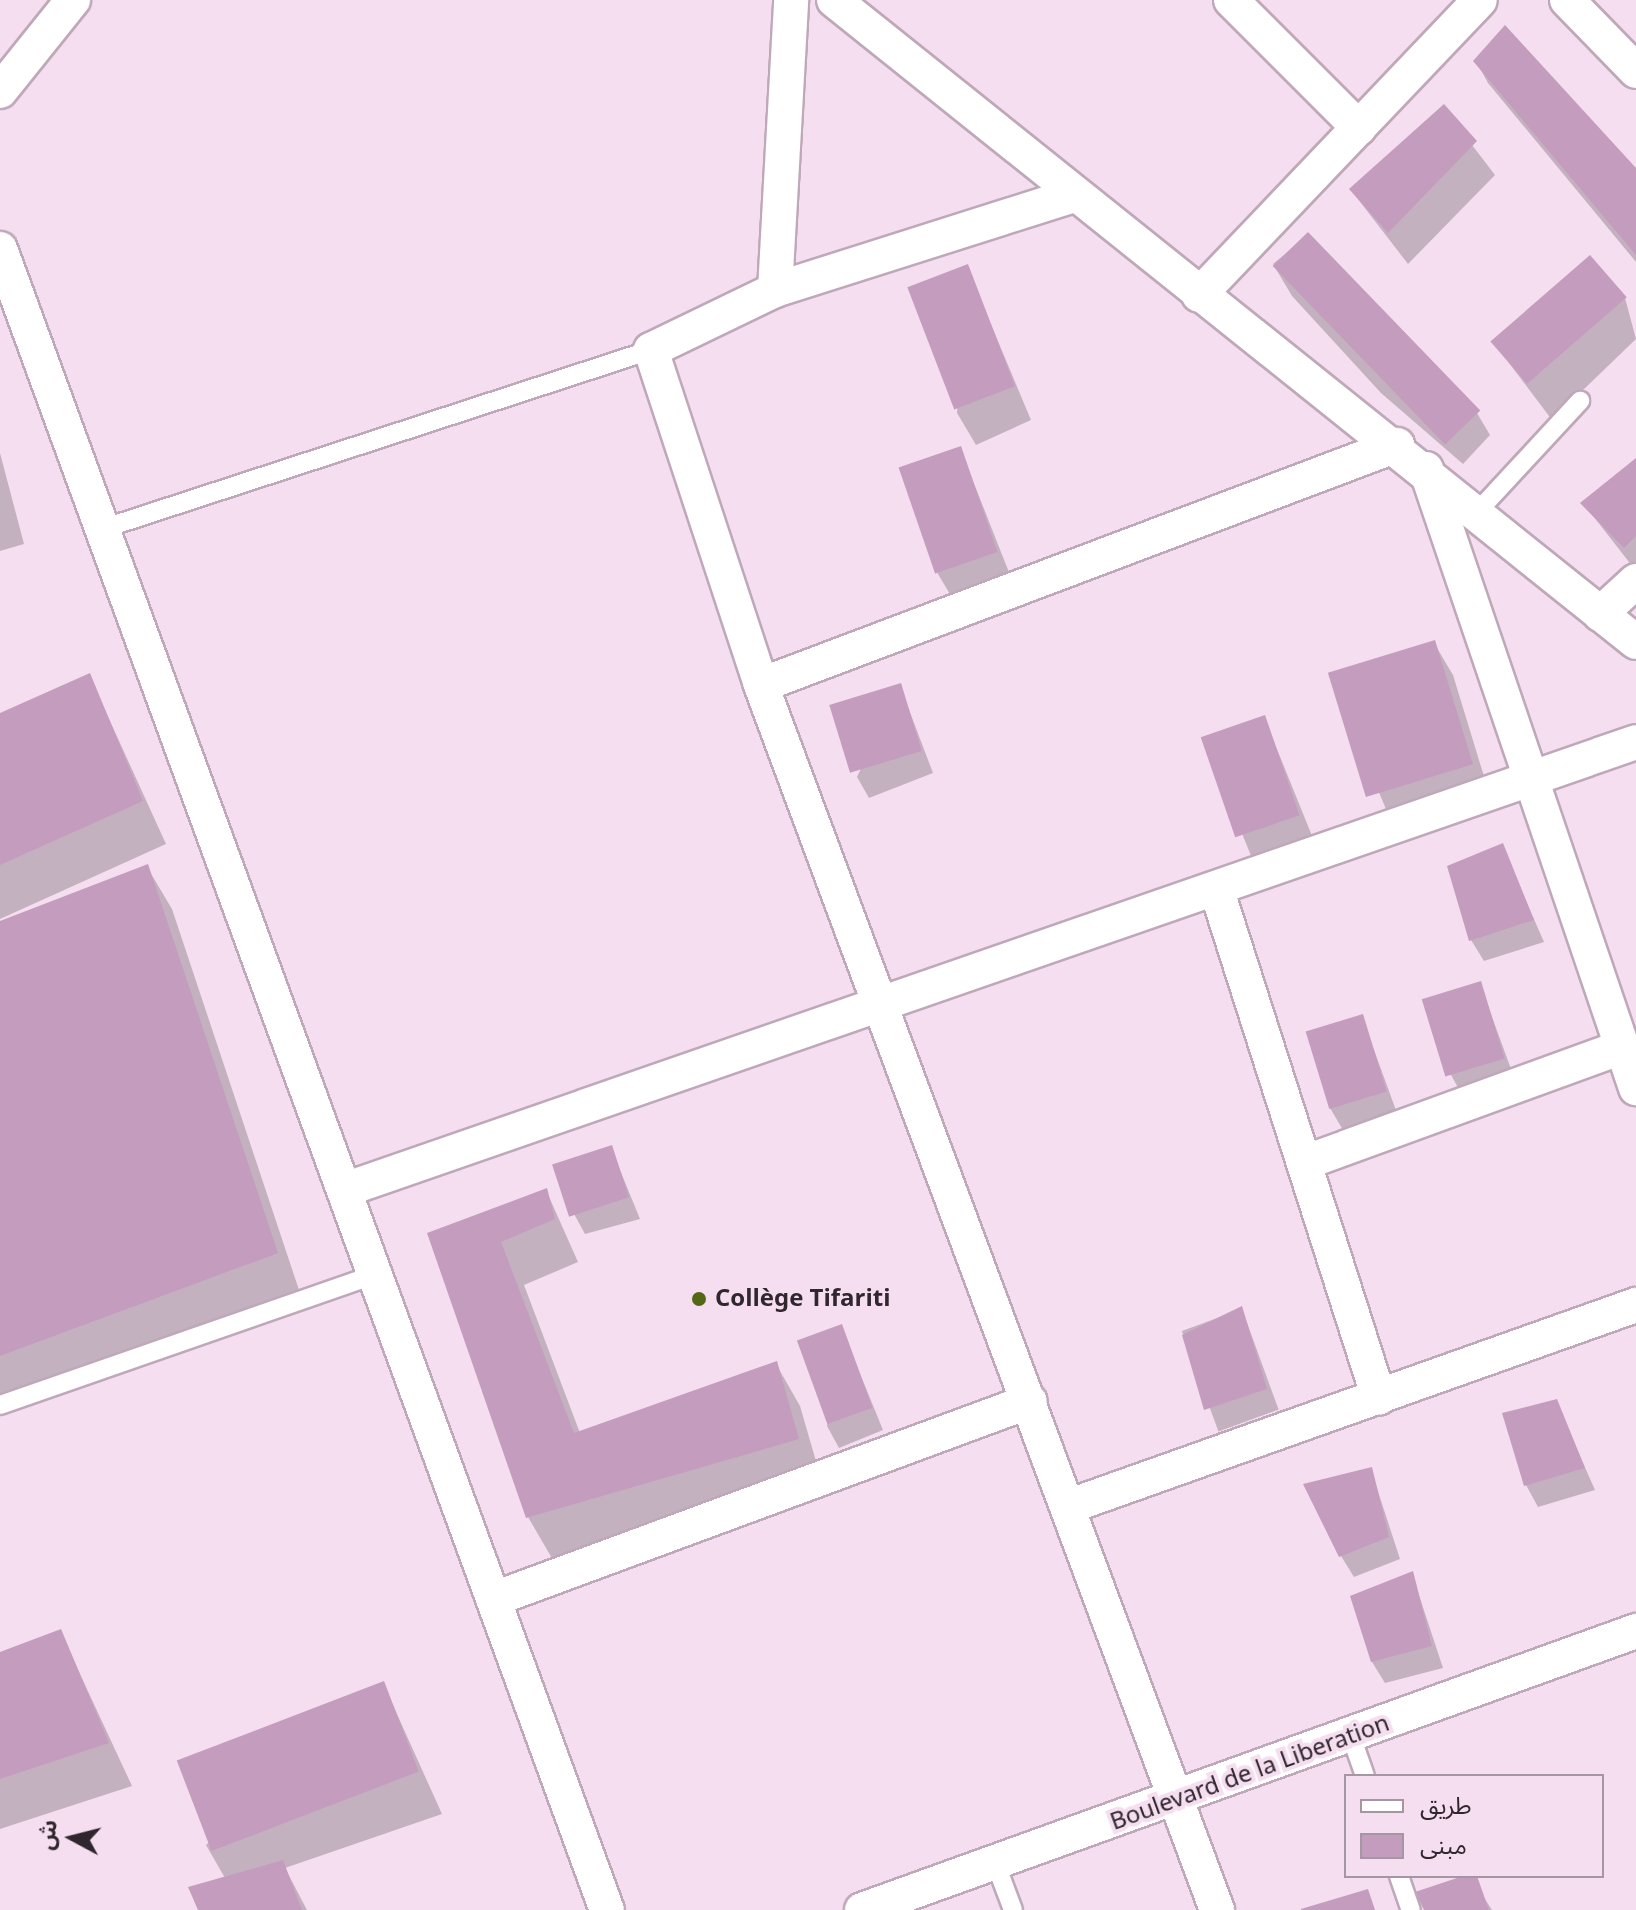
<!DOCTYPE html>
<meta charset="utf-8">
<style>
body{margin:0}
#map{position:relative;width:1636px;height:1910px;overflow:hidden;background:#f5def0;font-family:Georgia,"Noto Sans Arabic",serif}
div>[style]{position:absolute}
.shadow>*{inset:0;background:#0003;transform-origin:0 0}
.building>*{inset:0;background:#c49cbd;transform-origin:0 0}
.roads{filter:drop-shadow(2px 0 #bea8b9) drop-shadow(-2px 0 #bea8b9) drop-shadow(0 2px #bea8b9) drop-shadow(0 -2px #bea8b9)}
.lane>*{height:18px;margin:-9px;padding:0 9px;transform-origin:9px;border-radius:9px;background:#fff}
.street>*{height:34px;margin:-17px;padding:0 17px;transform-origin:17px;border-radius:17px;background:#fff}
.dots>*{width:22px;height:22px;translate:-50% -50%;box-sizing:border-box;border:4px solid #f5def0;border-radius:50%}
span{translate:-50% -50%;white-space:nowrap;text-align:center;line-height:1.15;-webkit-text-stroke:8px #f5def0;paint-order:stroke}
.poi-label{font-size:24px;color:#30272e;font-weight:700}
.left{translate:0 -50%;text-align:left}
.street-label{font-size:24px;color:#30272e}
.legend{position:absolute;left:1344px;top:1774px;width:260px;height:104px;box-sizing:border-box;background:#f5def0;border:2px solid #a695a2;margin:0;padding:10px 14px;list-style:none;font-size:24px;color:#30272e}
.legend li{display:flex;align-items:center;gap:16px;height:40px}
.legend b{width:40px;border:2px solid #a695a2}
.north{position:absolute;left:32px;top:1798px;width:80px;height:80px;-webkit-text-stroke:6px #f5def0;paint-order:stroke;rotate:277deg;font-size:22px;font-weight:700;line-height:32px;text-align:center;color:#30272e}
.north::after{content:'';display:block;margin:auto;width:28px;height:36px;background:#30272e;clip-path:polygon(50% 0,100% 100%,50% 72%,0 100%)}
</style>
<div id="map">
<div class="shadow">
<div style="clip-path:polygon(1476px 61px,1636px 170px,1636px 262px,1488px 83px)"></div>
<div style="clip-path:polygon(1443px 107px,1495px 175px,1408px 264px,1351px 190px)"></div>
<div style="clip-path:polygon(1308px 235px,1477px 413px,1490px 435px,1463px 464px,1381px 393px,1292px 296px,1273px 264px)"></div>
<div style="clip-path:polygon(967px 267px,1031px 420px,976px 445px,957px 413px)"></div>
<div style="clip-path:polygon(1625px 298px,1636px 339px,1552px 420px,1494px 343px)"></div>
<div style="clip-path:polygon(960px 448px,1014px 585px,954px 601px,935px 569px)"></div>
<div style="clip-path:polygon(0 453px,24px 544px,0 551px)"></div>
<div style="clip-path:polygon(1636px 460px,1636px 571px,1583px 503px)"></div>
<div style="clip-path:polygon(1434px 643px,1453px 675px,1490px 796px,1395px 831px,1330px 674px)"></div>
<div style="clip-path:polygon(89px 675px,166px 844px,0 919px,0 715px)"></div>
<div style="clip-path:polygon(900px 686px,933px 773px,869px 798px,857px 777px)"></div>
<div style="left:1264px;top:717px;width:141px;height:64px;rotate:68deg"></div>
<div style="clip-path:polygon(1502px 846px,1544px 942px,1484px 961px,1471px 940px)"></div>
<div style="clip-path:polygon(147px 867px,172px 909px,301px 1296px,0 1408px,0 923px)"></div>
<div style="clip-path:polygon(1480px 984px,1515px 1080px,1462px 1095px,1450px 1073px)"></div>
<div style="clip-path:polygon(1362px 1017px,1397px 1113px,1343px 1130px,1330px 1108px)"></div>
<div style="clip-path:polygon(611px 1148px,640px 1219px,585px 1234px,573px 1212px)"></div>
<div style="clip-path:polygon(546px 1190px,578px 1262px,524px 1285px,580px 1433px,776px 1364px,800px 1406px,822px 1482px,553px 1560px,528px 1517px,430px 1234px)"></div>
<div style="left:1242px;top:1309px;width:107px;height:64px;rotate:70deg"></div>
<div style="clip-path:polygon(841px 1327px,883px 1430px,839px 1448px,827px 1426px)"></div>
<div style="clip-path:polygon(1556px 1402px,1595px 1490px,1538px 1507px,1526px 1485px)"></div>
<div style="clip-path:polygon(1371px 1470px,1400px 1559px,1354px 1577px,1341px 1556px)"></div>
<div style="clip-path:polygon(1412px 1574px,1443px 1668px,1385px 1683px,1372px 1662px)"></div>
<div style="clip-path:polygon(60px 1631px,132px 1786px,0 1829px,0 1654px)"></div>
<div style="clip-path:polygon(383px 1683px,442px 1814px,285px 1868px,307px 1910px,201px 1910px,225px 1878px,206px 1845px)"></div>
<div style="clip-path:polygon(1470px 1876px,1492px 1910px,1427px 1910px)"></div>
</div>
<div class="building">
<div style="clip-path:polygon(1505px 25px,1636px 168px,1636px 255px,1473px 61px)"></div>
<div style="clip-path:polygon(1444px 104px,1477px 141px,1388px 233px,1349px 189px)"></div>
<div style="left:1308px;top:232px;width:248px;height:49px;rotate:46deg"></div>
<div style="left:1590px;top:255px;width:56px;height:132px;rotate:49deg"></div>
<div style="left:968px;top:264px;width:131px;height:65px;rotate:69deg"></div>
<div style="left:961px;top:446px;width:112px;height:66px;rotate:71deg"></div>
<div style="clip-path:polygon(1636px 458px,1636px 536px,1624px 548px,1580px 503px)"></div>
<div style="left:1435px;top:640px;width:130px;height:112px;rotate:73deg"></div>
<div style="clip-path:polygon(90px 673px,143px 801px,0 865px,0 713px)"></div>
<div style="left:901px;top:683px;width:71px;height:75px;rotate:73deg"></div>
<div style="left:1265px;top:715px;width:106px;height:68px;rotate:71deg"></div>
<div style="clip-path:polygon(1503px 843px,1534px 920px,1469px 941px,1447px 866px)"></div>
<div style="clip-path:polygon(148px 864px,278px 1253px,0 1356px,0 921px)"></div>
<div style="left:1481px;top:981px;width:81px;height:62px;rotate:73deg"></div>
<div style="left:1363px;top:1014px;width:81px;height:60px;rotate:73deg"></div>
<div style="left:612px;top:1145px;width:55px;height:63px;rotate:72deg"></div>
<div style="clip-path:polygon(547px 1188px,555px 1219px,501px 1242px,574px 1433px,777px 1361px,799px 1439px,526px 1518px,427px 1233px)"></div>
<div style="clip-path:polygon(1242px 1306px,1267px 1389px,1204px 1410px,1182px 1335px)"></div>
<div style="left:842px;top:1324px;width:89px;height:48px;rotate:70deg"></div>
<div style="clip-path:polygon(1557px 1399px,1585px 1468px,1524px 1486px,1502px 1413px)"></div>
<div style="clip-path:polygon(1372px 1467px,1389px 1537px,1339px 1557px,1303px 1484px)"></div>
<div style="clip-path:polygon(1413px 1571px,1432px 1646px,1371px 1662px,1350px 1596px)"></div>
<div style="clip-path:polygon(61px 1629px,109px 1743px,0 1779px,0 1652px)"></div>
<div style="left:384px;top:1681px;width:97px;height:222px;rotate:69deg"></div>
<div style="clip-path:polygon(283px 1860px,302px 1910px,198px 1910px,188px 1887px)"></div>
<div style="clip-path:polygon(1463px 1876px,1477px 1876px,1489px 1910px,1424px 1910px,1415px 1892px)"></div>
<div style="clip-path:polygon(1368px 1889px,1375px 1910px,1301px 1910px,1301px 1909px)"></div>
</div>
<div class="roads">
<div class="lane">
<div style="left:1479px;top:510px;width:149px;rotate:-47.2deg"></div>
<div style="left:102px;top:529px;width:577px;rotate:-18.06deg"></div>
<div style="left:0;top:1405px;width:395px;rotate:-19.2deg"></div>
<div style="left:1351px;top:1736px;width:42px;rotate:70.7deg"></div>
<div style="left:995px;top:1862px;width:51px;rotate:69.4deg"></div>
<div style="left:1399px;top:1876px;width:36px;rotate:71deg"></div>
</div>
<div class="street">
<div style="left:834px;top:0;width:1027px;rotate:38.68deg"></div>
<div style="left:1231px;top:0;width:181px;rotate:45deg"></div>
<div style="left:1567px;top:0;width:99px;rotate:45.8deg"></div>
<div style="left:0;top:91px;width:117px;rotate:-51.3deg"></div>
<div style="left:1074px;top:195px;width:314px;rotate:162.4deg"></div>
<div style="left:775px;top:290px;width:138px;rotate:154.2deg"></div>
<div style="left:651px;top:350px;width:353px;rotate:71.8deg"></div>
<div style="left:761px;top:685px;width:1307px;rotate:69.58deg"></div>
<div style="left:0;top:249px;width:1768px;rotate:69.93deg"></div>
<div style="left:775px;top:290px;width:290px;rotate:-86.8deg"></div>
<div style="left:1199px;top:295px;width:407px;rotate:-46.4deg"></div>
<div style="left:1426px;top:469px;width:654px;rotate:71.26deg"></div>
<div style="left:1600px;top:614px;width:49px;rotate:-42.5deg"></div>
<div style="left:761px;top:685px;width:680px;rotate:-20.67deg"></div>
<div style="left:1216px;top:888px;width:535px;rotate:72.28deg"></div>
<div style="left:1309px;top:1161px;width:333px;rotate:-20deg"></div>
<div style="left:344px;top:1190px;width:1367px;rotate:-19.12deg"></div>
<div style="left:1067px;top:1507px;width:604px;rotate:-19.55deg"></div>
<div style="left:494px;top:1599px;width:571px;rotate:-20.27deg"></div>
<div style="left:862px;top:1910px;width:823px;rotate:-19.82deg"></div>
</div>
</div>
<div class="dots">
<div style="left:699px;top:1299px;background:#536815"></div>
</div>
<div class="poi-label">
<span class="left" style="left:715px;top:1299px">Collège Tifariti</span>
</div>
<div class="street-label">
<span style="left:1250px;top:1773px;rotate:-20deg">Boulevard de la Liberation</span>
</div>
<ul class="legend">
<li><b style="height:10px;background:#fff"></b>طريق</li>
<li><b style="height:22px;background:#c49cbd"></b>مبنى</li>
</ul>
<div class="north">ش</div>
</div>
